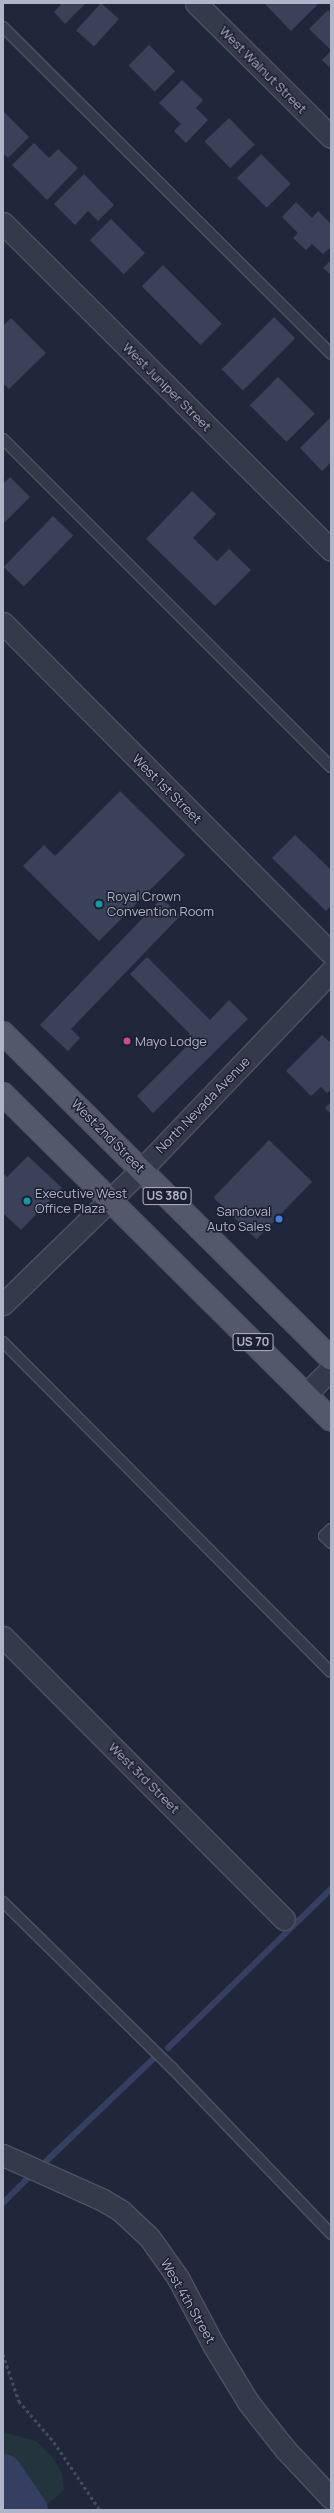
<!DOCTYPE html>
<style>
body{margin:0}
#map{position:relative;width:334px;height:2513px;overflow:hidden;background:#21273b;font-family:Manrope,sans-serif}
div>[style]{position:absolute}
.green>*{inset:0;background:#23343c}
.stream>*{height:6px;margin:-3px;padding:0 3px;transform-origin:3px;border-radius:3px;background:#353f62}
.river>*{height:37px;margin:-18.5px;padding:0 18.5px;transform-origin:18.5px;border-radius:18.5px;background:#353f62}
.building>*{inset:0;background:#3b4159;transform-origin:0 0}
.path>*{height:2.5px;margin-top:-1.25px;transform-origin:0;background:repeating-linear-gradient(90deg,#3e5056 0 3px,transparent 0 6px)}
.roads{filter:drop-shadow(1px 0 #4d5263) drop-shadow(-1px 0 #4d5263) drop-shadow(0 1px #4d5263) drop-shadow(0 -1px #4d5263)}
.service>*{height:10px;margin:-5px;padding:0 5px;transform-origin:5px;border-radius:5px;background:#353a4b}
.minor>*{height:21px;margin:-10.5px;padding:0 10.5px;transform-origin:10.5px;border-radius:10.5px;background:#353a4b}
.primary>*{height:22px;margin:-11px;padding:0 11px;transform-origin:11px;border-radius:11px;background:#53596b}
.dots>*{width:11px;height:11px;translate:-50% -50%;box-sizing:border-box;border:2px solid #1b1f30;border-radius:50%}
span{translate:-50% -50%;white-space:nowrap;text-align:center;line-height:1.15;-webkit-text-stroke:3px #1b1f30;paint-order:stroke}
.shield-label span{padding:1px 3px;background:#1b1f30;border:1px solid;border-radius:3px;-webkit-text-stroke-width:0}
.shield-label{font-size:12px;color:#b0b5c7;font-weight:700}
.street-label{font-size:13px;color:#b0b5c7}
.poi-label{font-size:13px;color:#b0b5c7}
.left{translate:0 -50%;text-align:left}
.right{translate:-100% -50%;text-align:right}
.frame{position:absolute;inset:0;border:4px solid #b0b5c7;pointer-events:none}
</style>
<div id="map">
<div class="green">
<div style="clip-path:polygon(3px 2432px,36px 2441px,53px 2458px,62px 2474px,64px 2490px,41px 2510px,3px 2510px)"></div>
</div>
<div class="stream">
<div style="left:168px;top:2048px;width:228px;rotate:-44.3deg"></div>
<div style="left:40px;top:2167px;width:156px;rotate:-43.7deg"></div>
<div style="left:3px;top:2203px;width:42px;rotate:-45deg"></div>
</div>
<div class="river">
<div style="left:3px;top:2472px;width:46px;rotate:55.6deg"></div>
</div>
<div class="building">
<div style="clip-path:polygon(62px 3px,86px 3px,65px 24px,54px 12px)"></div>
<div style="left:101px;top:3px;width:24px;height:37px;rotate:42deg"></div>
<div style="clip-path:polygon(264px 3px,319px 3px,291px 31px)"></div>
<div style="clip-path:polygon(328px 10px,331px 13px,331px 50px,309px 29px)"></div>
<div style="left:149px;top:45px;width:37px;height:29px;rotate:45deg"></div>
<div style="clip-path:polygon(331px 51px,331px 65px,329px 67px,322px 60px)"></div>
<div style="clip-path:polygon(182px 80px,203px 100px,196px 108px,208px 120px,186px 143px,174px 131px,181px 124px,159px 103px)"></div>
<div style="clip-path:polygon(3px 111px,29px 137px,8px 158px,3px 153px)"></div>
<div style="left:229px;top:118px;width:37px;height:34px;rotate:46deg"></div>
<div style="clip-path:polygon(34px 143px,49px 158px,58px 149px,78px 168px,47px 200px,12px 165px)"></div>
<div style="left:261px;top:154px;width:42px;height:34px;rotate:45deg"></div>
<div style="clip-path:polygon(84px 174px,114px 205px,98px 221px,88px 211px,75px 225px,54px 204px)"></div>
<div style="clip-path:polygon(296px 202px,312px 218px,318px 211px,331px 224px,331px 247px,323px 254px,312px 244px,306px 250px,293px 238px,298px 233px,282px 217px)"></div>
<div style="left:111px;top:219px;width:48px;height:30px;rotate:45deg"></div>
<div style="clip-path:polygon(331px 260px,331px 275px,323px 268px)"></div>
<div style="left:163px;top:265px;width:83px;height:30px;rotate:45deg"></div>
<div style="left:274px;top:317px;width:30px;height:74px;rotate:45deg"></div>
<div style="clip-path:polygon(11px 318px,46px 353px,9px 389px,3px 383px,3px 326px)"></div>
<div style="left:278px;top:377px;width:52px;height:40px;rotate:45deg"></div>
<div style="clip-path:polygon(331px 417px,331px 462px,322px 471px,300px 448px)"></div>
<div style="clip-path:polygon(10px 477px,30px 497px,3px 524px,3px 484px)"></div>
<div style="clip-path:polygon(192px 491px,216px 514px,193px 538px,217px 561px,229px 549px,251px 570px,215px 606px,146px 539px)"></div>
<div style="left:53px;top:516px;width:28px;height:71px;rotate:44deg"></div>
<div style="clip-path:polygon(120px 791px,185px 855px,99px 941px,23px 866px,44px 845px,55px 856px)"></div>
<div style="clip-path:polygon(295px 835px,331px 870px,331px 906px,326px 911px,272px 858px)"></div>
<div style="clip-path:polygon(162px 898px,180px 916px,71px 1029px,80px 1038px,68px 1051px,40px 1025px)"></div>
<div style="clip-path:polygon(147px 957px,210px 1020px,229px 1000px,248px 1019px,153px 1113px,137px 1096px,190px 1043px,189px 1033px,130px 974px)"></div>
<div style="clip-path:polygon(322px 1035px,331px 1043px,331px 1090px,327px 1093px,321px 1087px,311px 1096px,286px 1071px)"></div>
<div style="clip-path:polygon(331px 1102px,331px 1114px,325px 1108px)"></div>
<div style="left:269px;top:1140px;width:60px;height:80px;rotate:44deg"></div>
<div style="clip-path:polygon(28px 1156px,62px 1188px,21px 1230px,3px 1213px,3px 1173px,7px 1177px)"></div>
</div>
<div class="path">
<div style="left:3px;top:2354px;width:50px;rotate:71.2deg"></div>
<div style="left:19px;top:2401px;width:54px;rotate:49.5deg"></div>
<div style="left:54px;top:2442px;width:82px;rotate:55.9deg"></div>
</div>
<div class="roads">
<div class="service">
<div style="left:3px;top:27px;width:463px;rotate:44.9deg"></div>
<div style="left:3px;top:439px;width:464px;rotate:45deg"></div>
<div style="left:3px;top:1342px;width:465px;rotate:45.2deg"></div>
<div style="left:331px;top:1529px;width:10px;rotate:135deg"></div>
<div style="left:324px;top:1536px;width:10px;rotate:45deg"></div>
<div style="left:3px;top:1902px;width:237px;rotate:44.5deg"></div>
<div style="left:172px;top:2068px;width:230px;rotate:46.2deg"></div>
</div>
<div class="minor">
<div style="left:196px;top:3px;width:190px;rotate:44.8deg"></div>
<div style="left:3px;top:223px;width:463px;rotate:44.9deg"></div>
<div style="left:3px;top:623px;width:465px;rotate:45.2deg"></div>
<div style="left:3px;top:1304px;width:192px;rotate:-44.2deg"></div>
<div style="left:141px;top:1170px;width:275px;rotate:-46.3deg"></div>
<div style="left:306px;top:1394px;width:35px;rotate:-45deg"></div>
<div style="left:3px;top:1637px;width:398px;rotate:45.1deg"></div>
<div style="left:3px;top:2155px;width:110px;rotate:24.2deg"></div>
<div style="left:103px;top:2200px;width:21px;rotate:31deg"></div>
<div style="left:121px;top:2211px;width:38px;rotate:43deg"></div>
<div style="left:149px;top:2237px;width:50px;rotate:54.7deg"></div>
<div style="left:178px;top:2278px;width:77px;rotate:62.1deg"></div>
<div style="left:214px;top:2346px;width:66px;rotate:58.7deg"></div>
<div style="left:248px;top:2402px;width:60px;rotate:51.8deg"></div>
<div style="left:285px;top:2449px;width:67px;rotate:46.8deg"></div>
</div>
<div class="primary">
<div style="left:3px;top:1033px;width:462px;rotate:44.8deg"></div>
<div style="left:3px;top:1094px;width:462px;rotate:44.8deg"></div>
</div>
</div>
<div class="dots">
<div style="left:99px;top:904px;background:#0f9aa8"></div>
<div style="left:127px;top:1041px;background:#d1479c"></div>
<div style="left:27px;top:1201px;background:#0f9aa8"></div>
<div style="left:279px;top:1219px;background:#3f7fe0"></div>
</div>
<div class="shield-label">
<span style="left:167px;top:1196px">US 380</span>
<span style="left:253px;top:1342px">US 70</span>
</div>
<div class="street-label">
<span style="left:263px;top:70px;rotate:45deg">West Walnut Street</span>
<span style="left:167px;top:387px;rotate:45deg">West Juniper Street</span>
<span style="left:167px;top:789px;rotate:45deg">West 1st Street</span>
<span style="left:203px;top:1105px;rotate:-46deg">North Nevada Avenue</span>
<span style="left:108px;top:1136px;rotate:45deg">West 2nd Street</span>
<span style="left:144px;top:1778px;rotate:45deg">West 3rd Street</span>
<span style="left:188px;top:2301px;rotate:60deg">West 4th Street</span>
</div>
<div class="poi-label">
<span class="left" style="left:107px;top:904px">Royal Crown<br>Convention Room</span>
<span class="left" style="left:135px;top:1041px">Mayo Lodge</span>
<span class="left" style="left:35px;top:1201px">Executive West<br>Office Plaza</span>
<span class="right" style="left:271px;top:1219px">Sandoval<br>Auto Sales</span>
</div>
<div class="frame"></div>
</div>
